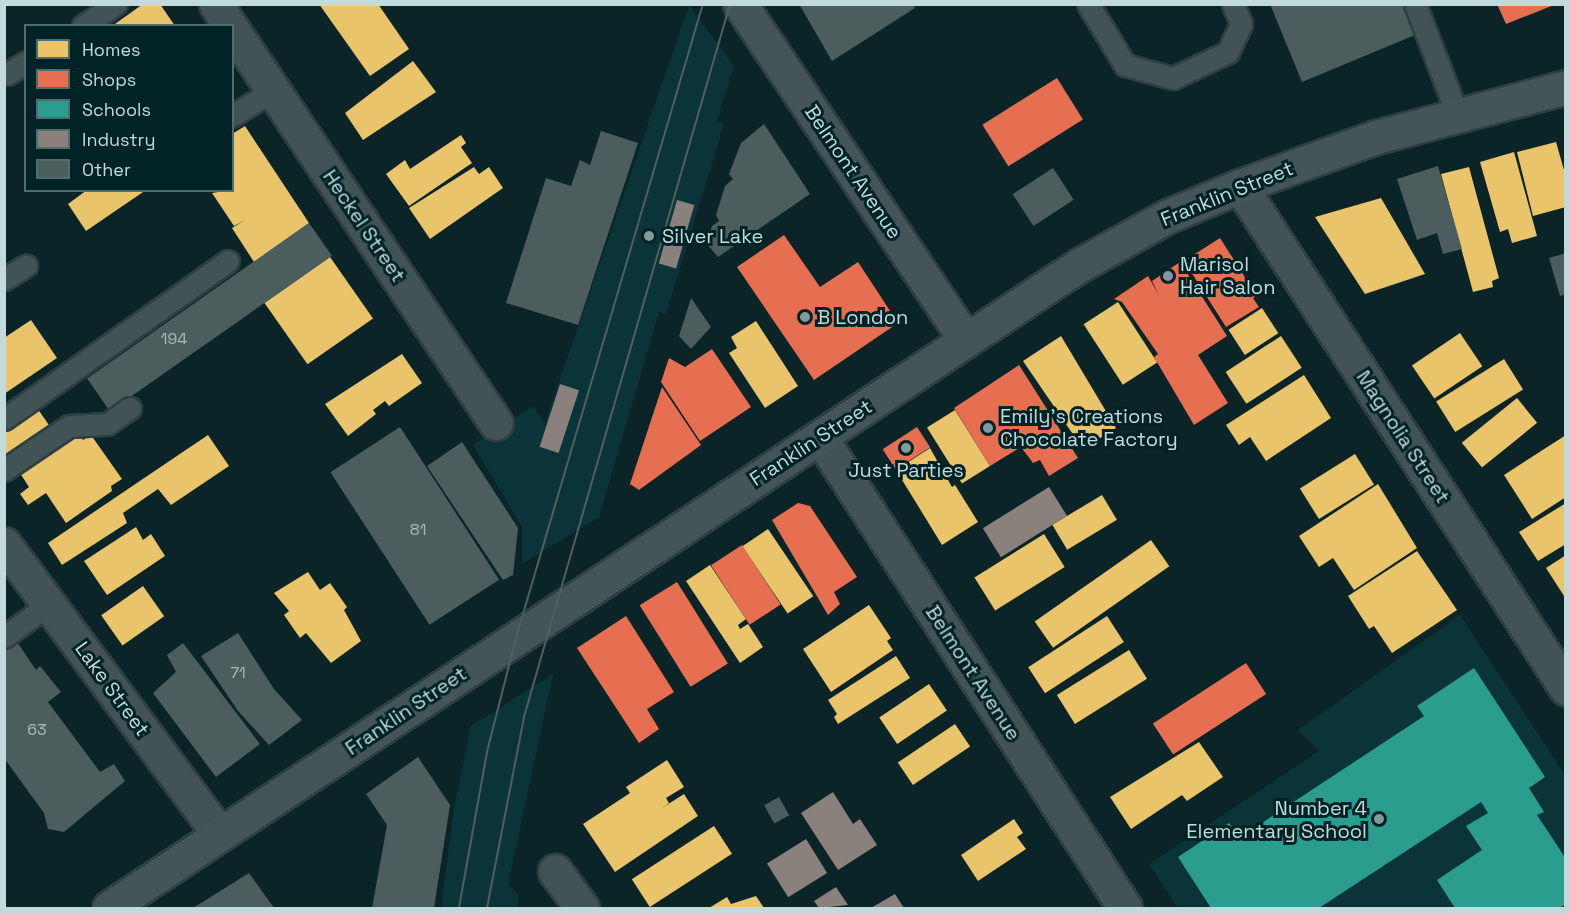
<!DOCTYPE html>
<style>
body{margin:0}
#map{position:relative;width:1570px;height:913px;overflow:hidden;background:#0b2427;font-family:"Space Grotesk",sans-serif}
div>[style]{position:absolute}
.built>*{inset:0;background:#0b3438}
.homes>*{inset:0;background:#e9c46a;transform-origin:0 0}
.shops>*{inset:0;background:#e76f51;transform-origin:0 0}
.schools>*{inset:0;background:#2a9d8f}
.industry>*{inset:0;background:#8a817c;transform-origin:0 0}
.building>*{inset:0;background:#4b5e5d;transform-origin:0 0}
.roads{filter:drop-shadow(2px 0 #2e3f41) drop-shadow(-2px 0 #2e3f41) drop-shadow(0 2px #2e3f41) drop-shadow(0 -2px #2e3f41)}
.lane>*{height:21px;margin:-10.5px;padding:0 10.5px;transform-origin:10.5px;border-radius:10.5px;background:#425355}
.street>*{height:33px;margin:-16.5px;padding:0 16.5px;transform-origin:16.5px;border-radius:16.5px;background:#425355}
.secondary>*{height:33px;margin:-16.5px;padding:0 16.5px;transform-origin:16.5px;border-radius:16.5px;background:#435559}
.tram>*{height:1.5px;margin:-0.75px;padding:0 0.75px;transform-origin:0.75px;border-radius:0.75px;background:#505f60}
.dots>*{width:16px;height:16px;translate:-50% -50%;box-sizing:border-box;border:3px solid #012326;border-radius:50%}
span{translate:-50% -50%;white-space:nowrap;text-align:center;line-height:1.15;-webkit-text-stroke:6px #012326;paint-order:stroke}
.number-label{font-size:16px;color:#a5bbbc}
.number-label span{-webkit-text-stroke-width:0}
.street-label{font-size:20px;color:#c3dadc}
.poi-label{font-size:20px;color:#c3dadc}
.left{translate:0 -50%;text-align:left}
.right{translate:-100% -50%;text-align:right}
.frame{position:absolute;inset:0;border:6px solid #c3dadc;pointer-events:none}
.legend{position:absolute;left:24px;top:24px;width:210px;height:168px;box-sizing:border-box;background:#012326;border:2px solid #4f6c6f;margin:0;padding:8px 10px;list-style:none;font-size:18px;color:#c3dadc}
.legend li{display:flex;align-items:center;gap:12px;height:30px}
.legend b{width:30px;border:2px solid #4f6c6f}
</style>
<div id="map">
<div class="built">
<div style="clip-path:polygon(689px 5px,734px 66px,717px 121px,724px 124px,666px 314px,659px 312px,599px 517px,522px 564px,522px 527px,473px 445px,533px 406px,545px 423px)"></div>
<div style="clip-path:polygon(1460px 615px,1565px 775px,1565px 908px,1178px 908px,1149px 864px,1319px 751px,1298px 730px)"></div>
<div style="clip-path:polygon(553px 674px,508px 885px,519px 895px,517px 908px,441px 908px,454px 808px,471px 726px)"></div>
</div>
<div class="homes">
<div style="clip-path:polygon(143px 4px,160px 4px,175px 26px,112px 26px)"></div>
<div style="clip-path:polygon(319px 4px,378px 4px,409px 49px,370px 76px)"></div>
<div style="clip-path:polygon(413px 61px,436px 92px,363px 140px,345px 113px)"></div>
<div style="clip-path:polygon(245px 126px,309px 223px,254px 262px,232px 228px,245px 220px,234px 226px,212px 193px,232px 190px,232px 134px)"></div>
<div style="clip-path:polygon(461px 135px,466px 143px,461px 147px,472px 163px,409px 206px,386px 174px,405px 160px,410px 169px)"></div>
<div style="clip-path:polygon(1556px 142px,1566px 177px,1566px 207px,1533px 216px,1517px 152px)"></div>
<div style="clip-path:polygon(1514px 152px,1537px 236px,1512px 243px,1508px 229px,1500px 232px,1480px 162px)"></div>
<div style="clip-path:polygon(474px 167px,479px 174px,489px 167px,503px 188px,430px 239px,409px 208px)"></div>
<div style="clip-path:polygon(1469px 167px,1499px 278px,1492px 281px,1493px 287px,1473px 292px,1441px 174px)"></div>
<div style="clip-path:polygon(87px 190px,146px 190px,86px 231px,68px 204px)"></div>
<div style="clip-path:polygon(1381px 198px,1425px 274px,1365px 294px,1315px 217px)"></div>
<div style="left:330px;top:257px;width:75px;height:80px;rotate:55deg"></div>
<div style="left:1118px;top:302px;width:72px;height:41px;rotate:57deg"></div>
<div style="left:1262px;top:308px;width:30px;height:40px;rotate:57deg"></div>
<div style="clip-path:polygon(31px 320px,57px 358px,4px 394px,4px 338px)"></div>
<div style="clip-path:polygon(756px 321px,798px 386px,765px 408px,729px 353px,737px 348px,731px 337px)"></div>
<div style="left:1460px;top:333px;width:40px;height:58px;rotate:56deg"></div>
<div style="clip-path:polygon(1061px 336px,1116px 428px,1083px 449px,1023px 361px)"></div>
<div style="left:1281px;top:336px;width:38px;height:66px;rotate:57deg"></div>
<div style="clip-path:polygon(402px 354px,422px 383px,389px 406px,385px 401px,373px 410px,376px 414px,348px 436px,325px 404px)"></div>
<div style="left:1504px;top:359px;width:36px;height:80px;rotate:58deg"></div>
<div style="clip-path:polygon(1304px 375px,1331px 418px,1266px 461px,1250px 437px,1239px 445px,1226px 425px)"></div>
<div style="left:1517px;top:398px;width:32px;height:71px;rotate:51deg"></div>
<div style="clip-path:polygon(35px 405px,51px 428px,4px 460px,4px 427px)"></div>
<div style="left:955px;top:410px;width:66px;height:33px;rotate:58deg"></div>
<div style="clip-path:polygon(78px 431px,83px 440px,91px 435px,122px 479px,111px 486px,112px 491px,66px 523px,46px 493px,28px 505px,20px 494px,29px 487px,18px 470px)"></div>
<div style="clip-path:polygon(208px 435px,229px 466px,171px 505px,158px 489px,123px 513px,127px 523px,62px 565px,48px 543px)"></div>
<div style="clip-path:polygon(1566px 435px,1566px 497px,1532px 519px,1504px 475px)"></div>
<div style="clip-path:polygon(930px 448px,952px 487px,955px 485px,978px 522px,942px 545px,896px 470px)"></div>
<div style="left:1355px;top:454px;width:36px;height:65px;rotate:58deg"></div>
<div style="clip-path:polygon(1378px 484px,1417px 548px,1354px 590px,1333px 558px,1319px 567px,1299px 536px)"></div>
<div style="left:1102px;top:495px;width:29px;height:58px;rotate:59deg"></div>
<div style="clip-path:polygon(1566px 503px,1566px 544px,1538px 561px,1519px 532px)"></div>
<div style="clip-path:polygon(136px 527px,143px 540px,151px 534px,165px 556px,107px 595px,84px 561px)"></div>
<div style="left:768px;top:529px;width:81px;height:31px;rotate:56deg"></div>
<div style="left:1044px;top:534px;width:39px;height:82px;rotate:58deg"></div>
<div style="left:1151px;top:540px;width:32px;height:142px;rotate:55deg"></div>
<div style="clip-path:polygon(1417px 551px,1457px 610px,1392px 653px,1374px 626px,1369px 629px,1348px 596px)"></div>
<div style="clip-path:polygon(1566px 555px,1566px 599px,1546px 568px)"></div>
<div style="clip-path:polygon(710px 565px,746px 619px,738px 625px,740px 629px,748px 624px,763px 647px,740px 663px,686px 581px)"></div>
<div style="clip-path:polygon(308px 572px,320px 590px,330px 583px,347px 607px,344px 610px,361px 641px,331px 663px,306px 633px,300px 638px,284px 615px,289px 611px,274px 593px)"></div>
<div style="left:143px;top:586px;width:37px;height:51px;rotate:55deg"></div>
<div style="clip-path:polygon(869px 605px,891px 638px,887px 641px,893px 650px,831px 692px,803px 649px)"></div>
<div style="left:1107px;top:616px;width:31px;height:94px;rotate:57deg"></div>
<div style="left:1129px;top:650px;width:34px;height:85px;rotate:58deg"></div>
<div style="clip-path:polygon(896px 656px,910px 678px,838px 724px,834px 717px,837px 714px,828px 700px)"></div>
<div style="left:929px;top:684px;width:32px;height:60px;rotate:56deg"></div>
<div style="left:955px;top:724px;width:27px;height:69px;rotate:56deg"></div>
<div style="clip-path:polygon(1199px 742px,1223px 777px,1187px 801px,1182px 795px,1131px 829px,1110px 797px)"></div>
<div style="clip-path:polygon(667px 760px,684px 787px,666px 798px,669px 803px,662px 808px,684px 794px,698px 816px,615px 872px,583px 824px,630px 793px,626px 787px)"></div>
<div style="clip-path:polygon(1014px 819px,1023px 833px,1017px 837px,1026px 849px,978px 881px,961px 855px)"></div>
<div style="left:714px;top:826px;width:33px;height:98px;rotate:57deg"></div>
<div style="clip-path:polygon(756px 896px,764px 908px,709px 908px,727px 897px,731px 904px)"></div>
</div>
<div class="shops">
<div style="clip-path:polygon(1497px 4px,1554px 4px,1554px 5px,1506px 24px)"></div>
<div style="left:1057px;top:78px;width:49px;height:88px;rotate:58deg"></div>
<div style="clip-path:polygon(784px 235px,820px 287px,858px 262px,898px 323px,814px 380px,737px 267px)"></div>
<div style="clip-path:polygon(1220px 238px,1257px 296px,1253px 298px,1259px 307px,1226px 327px,1184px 261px)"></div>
<div style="clip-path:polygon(1180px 262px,1227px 336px,1198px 355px,1228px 403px,1194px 425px,1154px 357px,1158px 354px,1122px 302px,1114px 299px,1148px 276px,1159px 295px,1152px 281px)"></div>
<div style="clip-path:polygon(712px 349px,751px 407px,700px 441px,661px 382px,669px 358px,685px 367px)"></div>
<div style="clip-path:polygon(1019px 365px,1078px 458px,1049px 476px,1040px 460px,1033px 463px,1021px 447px,990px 466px,954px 408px)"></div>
<div style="clip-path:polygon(662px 387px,701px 445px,639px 490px,630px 484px)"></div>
<div style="left:917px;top:427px;width:24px;height:41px;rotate:57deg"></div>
<div style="clip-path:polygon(798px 503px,810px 506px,857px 577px,834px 592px,840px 604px,828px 615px,772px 520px)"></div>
<div style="left:742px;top:545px;width:71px;height:37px;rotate:57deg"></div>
<div style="left:677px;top:582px;width:96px;height:44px;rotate:58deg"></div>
<div style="clip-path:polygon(626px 616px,674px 692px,647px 709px,659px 729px,639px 743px,577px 648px)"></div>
<div style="left:1246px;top:663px;width:37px;height:111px;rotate:57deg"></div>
</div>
<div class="schools">
<div style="clip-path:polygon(1474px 668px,1545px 777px,1529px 788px,1544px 812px,1537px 815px,1566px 859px,1566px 904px,1559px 908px,1455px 908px,1437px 880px,1482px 850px,1466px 826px,1488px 813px,1481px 802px,1319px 908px,1211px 908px,1178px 857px,1229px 823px,1239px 838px,1424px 716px,1417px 706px)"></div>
</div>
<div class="industry">
<div style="left:677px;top:200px;width:18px;height:66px;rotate:16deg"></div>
<div style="left:560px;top:384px;width:20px;height:66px;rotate:18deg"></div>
<div style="left:1049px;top:487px;width:34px;height:78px;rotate:58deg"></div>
<div style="clip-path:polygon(833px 792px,853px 824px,860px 819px,877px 845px,838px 870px,801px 813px)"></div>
<div style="left:806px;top:839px;width:40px;height:46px;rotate:58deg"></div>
<div style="clip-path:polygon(836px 887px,848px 905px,819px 908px,814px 901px)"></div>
<div style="clip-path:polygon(895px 894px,904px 908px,871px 908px)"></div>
</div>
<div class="building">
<div style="clip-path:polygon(799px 4px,913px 4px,915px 8px,832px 61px)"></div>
<div style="clip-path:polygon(1270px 4px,1403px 4px,1415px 35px,1302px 82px)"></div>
<div style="clip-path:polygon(764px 124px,810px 194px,718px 257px,707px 244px,712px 226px,719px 221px,716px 215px,725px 186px,733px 179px,729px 174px,741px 143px)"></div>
<div style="clip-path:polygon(601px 131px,638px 143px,578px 325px,506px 303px,546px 178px,571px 186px,580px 160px,590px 165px)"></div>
<div style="clip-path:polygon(1438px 166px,1462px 249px,1443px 254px,1437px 233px,1417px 240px,1397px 179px)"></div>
<div style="left:1053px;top:168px;width:38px;height:48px;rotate:57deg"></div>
<div style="left:309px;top:223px;width:40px;height:271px;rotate:55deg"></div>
<div style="clip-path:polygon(1566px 253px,1566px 294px,1560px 296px,1549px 258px)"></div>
<div style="clip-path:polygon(691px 298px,711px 327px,691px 349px,679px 336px)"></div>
<div style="left:400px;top:427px;width:182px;height:83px;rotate:57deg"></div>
<div style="clip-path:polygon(462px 442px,518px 528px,513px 575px,503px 580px,427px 466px)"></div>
<div style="clip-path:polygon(238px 633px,274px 689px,302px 720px,269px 745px,238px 711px,201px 656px)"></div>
<div style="clip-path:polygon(13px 636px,36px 670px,40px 666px,61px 692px,48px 702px,100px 772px,114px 764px,125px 781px,64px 832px,48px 829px,44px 813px,4px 758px,4px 643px)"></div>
<div style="clip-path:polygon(183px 643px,260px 744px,216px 777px,153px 693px,176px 672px,167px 655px)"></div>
<div style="clip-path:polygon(418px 757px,450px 805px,434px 908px,372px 908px,387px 825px,366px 794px)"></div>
<div style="left:779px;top:797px;width:21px;height:17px;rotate:61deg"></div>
<div style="clip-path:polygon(249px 873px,274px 908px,193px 908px)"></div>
</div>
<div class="roads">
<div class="lane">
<div style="left:1088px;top:4px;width:71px;rotate:58.8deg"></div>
<div style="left:1125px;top:65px;width:50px;rotate:15.2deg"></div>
<div style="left:1173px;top:78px;width:61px;rotate:-25.3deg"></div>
<div style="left:1228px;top:52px;width:31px;rotate:-65deg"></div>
<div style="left:1241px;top:24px;width:22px;rotate:-112deg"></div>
<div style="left:1415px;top:4px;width:120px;rotate:69deg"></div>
<div style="left:83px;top:26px;width:40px;rotate:-34deg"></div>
<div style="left:7px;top:74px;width:22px;rotate:-32deg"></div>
<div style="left:232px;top:116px;width:49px;rotate:-32.4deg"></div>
<div style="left:4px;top:279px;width:26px;rotate:-31deg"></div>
<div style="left:4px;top:419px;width:274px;rotate:-35.2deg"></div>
<div style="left:4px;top:470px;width:78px;rotate:-34.1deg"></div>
<div style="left:69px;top:426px;width:38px;rotate:-3deg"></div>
<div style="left:107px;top:424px;width:28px;rotate:-35deg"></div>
<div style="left:4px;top:637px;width:56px;rotate:-36.3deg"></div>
</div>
<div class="street">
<div style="left:216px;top:4px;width:26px;rotate:58deg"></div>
<div style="left:232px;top:29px;width:474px;rotate:56.2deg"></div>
<div style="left:1240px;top:186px;width:599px;rotate:57deg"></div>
<div style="left:820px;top:437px;width:561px;rotate:57.07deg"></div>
<div style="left:4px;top:544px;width:362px;rotate:53.4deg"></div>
<div style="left:555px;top:871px;width:46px;rotate:53.9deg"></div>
</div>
<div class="secondary">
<div style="left:740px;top:4px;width:405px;rotate:56.1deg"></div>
<div style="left:109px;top:908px;width:1162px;rotate:-33.53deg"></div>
<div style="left:1078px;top:266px;width:103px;rotate:-29.1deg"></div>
<div style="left:1168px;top:216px;width:78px;rotate:-22.6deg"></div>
<div style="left:1240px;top:186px;width:145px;rotate:-19.8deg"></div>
<div style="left:1376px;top:137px;width:196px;rotate:-14.7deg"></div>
</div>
</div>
<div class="tram">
<div style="left:459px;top:908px;width:158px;rotate:-79.8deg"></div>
<div style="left:487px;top:752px;width:118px;rotate:-75.7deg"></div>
<div style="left:516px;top:638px;width:661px;rotate:-73.57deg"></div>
<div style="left:487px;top:908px;width:195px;rotate:-79deg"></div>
<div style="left:524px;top:717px;width:742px;rotate:-73.88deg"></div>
</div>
<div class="dots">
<div style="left:649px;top:236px;background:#839a9d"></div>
<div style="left:1168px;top:276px;background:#839a9d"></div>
<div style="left:805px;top:317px;background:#839a9d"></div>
<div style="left:988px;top:428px;background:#839a9d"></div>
<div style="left:906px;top:448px;background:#839a9d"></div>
<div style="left:1379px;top:819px;background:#839a9d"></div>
</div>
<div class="number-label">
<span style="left:174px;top:339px">194</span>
<span style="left:418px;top:530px">81</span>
<span style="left:238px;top:673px">71</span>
<span style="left:37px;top:730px">63</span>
</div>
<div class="street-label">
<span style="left:853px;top:172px;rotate:56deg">Belmont Avenue</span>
<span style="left:1227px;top:194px;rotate:-22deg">Franklin Street</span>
<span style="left:364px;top:226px;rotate:56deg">Heckel Street</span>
<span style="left:1403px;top:437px;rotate:57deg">Magnolia Street</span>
<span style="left:811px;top:443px;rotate:-33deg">Franklin Street</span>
<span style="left:973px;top:673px;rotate:57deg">Belmont Avenue</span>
<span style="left:112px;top:689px;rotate:54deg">Lake Street</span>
<span style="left:406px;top:711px;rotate:-34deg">Franklin Street</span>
</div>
<div class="poi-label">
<span class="left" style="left:662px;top:236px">Silver Lake</span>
<span class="left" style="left:1180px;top:276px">Marisol<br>Hair Salon</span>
<span class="left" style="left:817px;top:317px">B London</span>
<span class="left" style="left:1000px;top:428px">Emily's Creations<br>Chocolate Factory</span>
<span style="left:906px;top:470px">Just Parties</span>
<span class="right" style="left:1367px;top:820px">Number 4<br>Elementary School</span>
</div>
<div class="frame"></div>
<ul class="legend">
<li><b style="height:16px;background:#e9c46a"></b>Homes</li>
<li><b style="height:16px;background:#e76f51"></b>Shops</li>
<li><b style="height:16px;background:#2a9d8f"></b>Schools</li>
<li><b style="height:16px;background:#8a817c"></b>Industry</li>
<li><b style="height:16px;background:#4b5e5d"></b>Other</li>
</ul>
</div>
